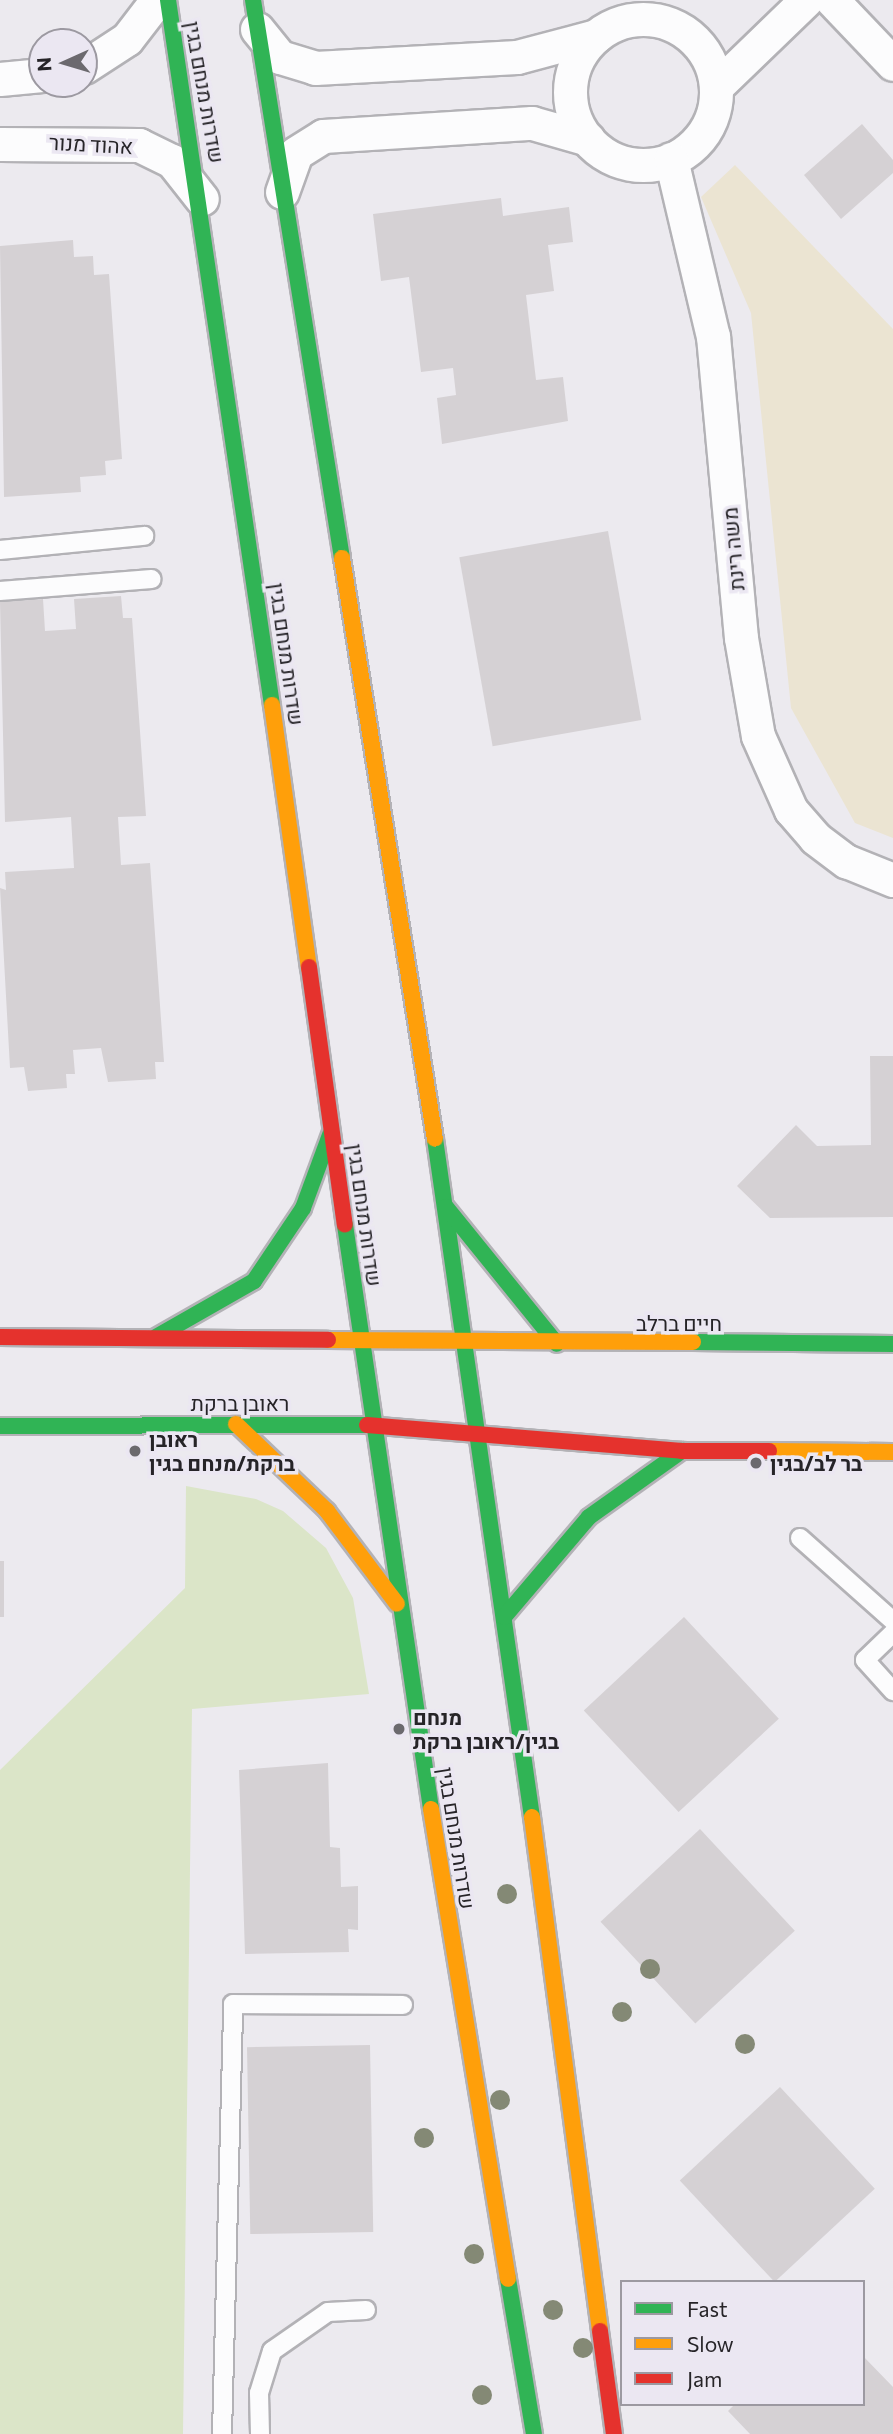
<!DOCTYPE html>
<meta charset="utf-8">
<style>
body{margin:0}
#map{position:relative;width:893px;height:2434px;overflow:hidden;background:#eceaef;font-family:Commissioner,Heebo,sans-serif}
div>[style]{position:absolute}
.green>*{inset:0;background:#dbe5c8}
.sand>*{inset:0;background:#ebe4d2}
.building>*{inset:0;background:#d5d1d4;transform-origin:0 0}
.roads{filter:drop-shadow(2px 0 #b3b2b6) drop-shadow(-2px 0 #b3b2b6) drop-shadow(0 2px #b3b2b6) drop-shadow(0 -2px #b3b2b6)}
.lane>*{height:18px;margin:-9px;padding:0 9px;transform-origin:9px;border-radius:9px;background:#fcfcfd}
.street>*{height:33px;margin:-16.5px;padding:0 16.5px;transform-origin:16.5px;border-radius:16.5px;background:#fcfcfd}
.street>.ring{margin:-16.5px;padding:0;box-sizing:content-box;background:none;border:33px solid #fcfcfd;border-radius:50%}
.fast>*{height:16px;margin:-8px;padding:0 8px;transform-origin:8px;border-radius:8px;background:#30b455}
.slow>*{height:16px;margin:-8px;padding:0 8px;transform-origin:8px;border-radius:8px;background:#ff9f0a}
.jam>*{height:16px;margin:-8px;padding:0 8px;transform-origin:8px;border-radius:8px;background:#e5322d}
.trees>*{width:20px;height:20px;margin:-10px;border-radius:50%;background:#848975}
.dots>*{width:19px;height:19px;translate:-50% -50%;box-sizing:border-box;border:4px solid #ebe7f2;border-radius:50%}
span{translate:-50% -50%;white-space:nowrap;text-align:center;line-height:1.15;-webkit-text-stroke:7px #ebe7f2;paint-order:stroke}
.street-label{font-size:21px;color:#262428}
.poi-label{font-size:21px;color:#262428;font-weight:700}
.left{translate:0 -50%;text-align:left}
.legend{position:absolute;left:620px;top:2280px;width:245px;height:126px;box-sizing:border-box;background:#ebe7f2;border:2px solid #9c99a1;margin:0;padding:9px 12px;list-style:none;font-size:21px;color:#262428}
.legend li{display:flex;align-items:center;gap:14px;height:35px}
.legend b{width:35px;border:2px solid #9c99a1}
.north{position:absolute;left:28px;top:28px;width:70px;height:70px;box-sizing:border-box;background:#ebe7f2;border:2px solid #9c99a1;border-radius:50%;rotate:266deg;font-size:19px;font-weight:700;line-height:28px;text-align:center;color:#262428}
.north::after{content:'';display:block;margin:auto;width:24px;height:32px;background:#6b696e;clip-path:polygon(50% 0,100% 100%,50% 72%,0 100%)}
</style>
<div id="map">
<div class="green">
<div style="clip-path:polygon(186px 1486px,256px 1499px,283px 1511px,326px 1548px,353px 1598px,369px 1694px,192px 1709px,183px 2434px,0 2434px,0 1770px,185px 1588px)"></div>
</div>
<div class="sand">
<div style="clip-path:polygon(735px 165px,893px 329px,893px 838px,855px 823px,791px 708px,751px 313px,701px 197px)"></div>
</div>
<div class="building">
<div style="clip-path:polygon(862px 124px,893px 160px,893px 173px,841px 219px,804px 175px)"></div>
<div style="clip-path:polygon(501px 198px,503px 216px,569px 207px,573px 242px,548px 245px,554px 291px,526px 295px,536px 380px,563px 377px,568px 421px,442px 444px,437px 398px,456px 395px,453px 368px,421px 372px,409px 277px,381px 281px,373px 214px)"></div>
<div style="clip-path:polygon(73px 240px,74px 257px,93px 256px,94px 275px,109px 274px,122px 459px,105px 461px,106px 475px,80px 477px,81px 492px,4px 497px,0 246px)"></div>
<div style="left:608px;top:531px;width:192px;height:151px;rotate:80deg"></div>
<div style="clip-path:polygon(121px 596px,123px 618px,132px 618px,146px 816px,118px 817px,121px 865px,150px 863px,164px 1062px,155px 1062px,156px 1079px,108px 1082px,101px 1048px,73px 1050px,75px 1074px,66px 1074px,67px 1088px,28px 1091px,24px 1067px,10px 1068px,0 888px,6px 890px,5px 872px,74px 868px,71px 817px,5px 822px,0 602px,43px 599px,45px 631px,76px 629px,74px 599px)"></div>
<div style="clip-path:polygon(870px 1056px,893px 1056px,893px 1217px,770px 1218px,737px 1186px,796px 1125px,817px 1146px,871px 1145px)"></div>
<div style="left:0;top:1561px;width:4px;height:56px"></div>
<div style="left:684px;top:1617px;width:139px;height:137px;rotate:47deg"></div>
<div style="clip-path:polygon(328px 1763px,330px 1847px,340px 1848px,341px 1887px,358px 1886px,358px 1930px,348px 1929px,349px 1952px,245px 1954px,239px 1770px)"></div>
<div style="left:700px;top:1829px;width:139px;height:136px;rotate:47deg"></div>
<div style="left:370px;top:2045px;width:187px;height:123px;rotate:89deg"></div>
<div style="left:780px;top:2087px;width:139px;height:137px;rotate:47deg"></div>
<div style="clip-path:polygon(863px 2356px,893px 2387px,893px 2434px,750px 2434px,728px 2411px,735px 2404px,863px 2404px)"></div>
</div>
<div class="roads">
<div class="lane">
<div style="left:0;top:550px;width:145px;rotate:-5.6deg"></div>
<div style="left:0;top:591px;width:152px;rotate:-4.5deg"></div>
<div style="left:800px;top:1538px;width:125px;rotate:41.7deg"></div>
<div style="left:893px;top:1633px;width:39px;rotate:136deg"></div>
<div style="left:865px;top:1660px;width:42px;rotate:47.9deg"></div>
<div style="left:222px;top:2434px;width:430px;rotate:-88.5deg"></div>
<div style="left:233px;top:2004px;width:170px;rotate:0.3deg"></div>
<div style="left:260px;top:2434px;width:41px;rotate:-91.4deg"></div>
<div style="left:259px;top:2393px;width:44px;rotate:-72.8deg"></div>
<div style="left:272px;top:2351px;width:68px;rotate:-34.9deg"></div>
<div style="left:328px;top:2312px;width:38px;rotate:-3deg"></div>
</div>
<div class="street">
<div style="left:832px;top:0;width:88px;rotate:46.4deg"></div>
<div class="ring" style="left:570px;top:19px;width:113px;height:113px"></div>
<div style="left:257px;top:29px;width:36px;rotate:51deg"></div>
<div style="left:280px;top:57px;width:37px;rotate:17deg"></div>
<div style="left:315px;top:68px;width:202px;rotate:-3.1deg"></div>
<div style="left:517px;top:57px;width:82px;rotate:-14.9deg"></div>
<div style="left:84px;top:67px;width:51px;rotate:-33.1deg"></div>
<div style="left:127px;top:39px;width:49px;rotate:-52.4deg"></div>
<div style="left:0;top:79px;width:42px;rotate:-5.4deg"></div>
<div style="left:716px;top:87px;width:125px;rotate:-44deg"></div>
<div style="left:0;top:144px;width:139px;rotate:0.4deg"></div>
<div style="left:139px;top:145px;width:37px;rotate:26deg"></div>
<div style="left:172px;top:161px;width:48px;rotate:51.7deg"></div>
<div style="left:671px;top:159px;width:182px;rotate:76.7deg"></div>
<div style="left:713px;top:336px;width:303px;rotate:84.7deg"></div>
<div style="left:741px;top:638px;width:99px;rotate:80.2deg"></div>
<div style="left:758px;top:736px;width:81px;rotate:66deg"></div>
<div style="left:791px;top:810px;width:37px;rotate:49deg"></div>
<div style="left:815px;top:838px;width:39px;rotate:37deg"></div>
<div style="left:846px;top:861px;width:51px;rotate:22deg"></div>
<div style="left:282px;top:192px;width:41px;rotate:-70.3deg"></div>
<div style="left:296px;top:153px;width:32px;rotate:-32deg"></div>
<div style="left:323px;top:136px;width:209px;rotate:-3.6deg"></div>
<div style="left:532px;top:123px;width:58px;rotate:15.9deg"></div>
</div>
<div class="fast">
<div style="left:168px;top:0;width:713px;rotate:81.61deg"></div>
<div style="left:253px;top:0;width:565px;rotate:80.94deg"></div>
<div style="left:435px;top:1139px;width:685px;rotate:81.86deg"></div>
<div style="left:446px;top:1207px;width:176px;rotate:51deg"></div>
<div style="left:345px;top:1225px;width:590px;rotate:81.62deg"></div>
<div style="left:156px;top:1337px;width:113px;rotate:-29.7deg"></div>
<div style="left:254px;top:1281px;width:88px;rotate:-56.1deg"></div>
<div style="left:303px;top:1208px;width:78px;rotate:-69.7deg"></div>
<div style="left:693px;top:1342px;width:200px;rotate:0.6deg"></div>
<div style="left:0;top:1426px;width:367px;rotate:-0.2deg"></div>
<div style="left:504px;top:1617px;width:131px;rotate:-49.6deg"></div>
<div style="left:589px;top:1517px;width:114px;rotate:-35.4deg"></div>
<div style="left:508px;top:2279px;width:157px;rotate:80.5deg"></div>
</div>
<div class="slow">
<div style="left:342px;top:558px;width:588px;rotate:80.91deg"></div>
<div style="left:272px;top:705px;width:265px;rotate:82deg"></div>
<div style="left:328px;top:1340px;width:365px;rotate:0.3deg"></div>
<div style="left:236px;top:1424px;width:126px;rotate:43.7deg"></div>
<div style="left:327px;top:1511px;width:116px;rotate:53deg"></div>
<div style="left:769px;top:1451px;width:124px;rotate:0.5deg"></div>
<div style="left:431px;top:1809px;width:476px;rotate:80.7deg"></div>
<div style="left:532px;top:1817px;width:518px;rotate:82.46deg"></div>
</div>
<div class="jam">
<div style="left:309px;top:967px;width:260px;rotate:82.1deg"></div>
<div style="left:0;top:1337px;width:328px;rotate:0.5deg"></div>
<div style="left:367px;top:1425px;width:316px;rotate:4.7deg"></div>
<div style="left:682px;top:1451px;width:87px"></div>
<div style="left:600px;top:2331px;width:104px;rotate:82.3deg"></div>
</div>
</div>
<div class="trees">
<div style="left:507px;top:1894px"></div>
<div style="left:650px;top:1969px"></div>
<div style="left:622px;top:2012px"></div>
<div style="left:745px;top:2044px"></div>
<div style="left:500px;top:2100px"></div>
<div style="left:424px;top:2138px"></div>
<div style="left:474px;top:2254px"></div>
<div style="left:553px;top:2310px"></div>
<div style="left:583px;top:2348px"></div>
<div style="left:482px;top:2395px"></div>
</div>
<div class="dots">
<div style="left:135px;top:1451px;background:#6b696e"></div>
<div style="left:756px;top:1463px;background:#6b696e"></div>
<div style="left:399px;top:1729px;background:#6b696e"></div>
</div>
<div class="street-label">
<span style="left:205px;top:92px;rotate:80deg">שדרות מנחם בגין</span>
<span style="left:91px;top:144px;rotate:3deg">אהוד מנור</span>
<span style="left:733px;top:549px;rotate:-95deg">משה רינת</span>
<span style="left:287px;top:654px;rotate:82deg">שדרות מנחם בגין</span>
<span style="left:365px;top:1215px;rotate:82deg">שדרות מנחם בגין</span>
<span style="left:679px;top:1323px">חיים ברלב</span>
<span style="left:240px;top:1403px">ראובן ברקת</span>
<span style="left:457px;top:1838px;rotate:81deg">שדרות מנחם בגין</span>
</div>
<div class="poi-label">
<span class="left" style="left:149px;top:1451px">ראובן<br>ברקת/מנחם בגין</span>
<span class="left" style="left:770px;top:1463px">בר לב/בגין</span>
<span class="left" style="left:413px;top:1729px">מנחם<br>בגין/ראובן ברקת</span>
</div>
<ul class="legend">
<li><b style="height:9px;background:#30b455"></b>Fast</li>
<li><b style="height:9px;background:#ff9f0a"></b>Slow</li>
<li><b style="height:9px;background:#e5322d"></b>Jam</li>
</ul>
<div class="north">N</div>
</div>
